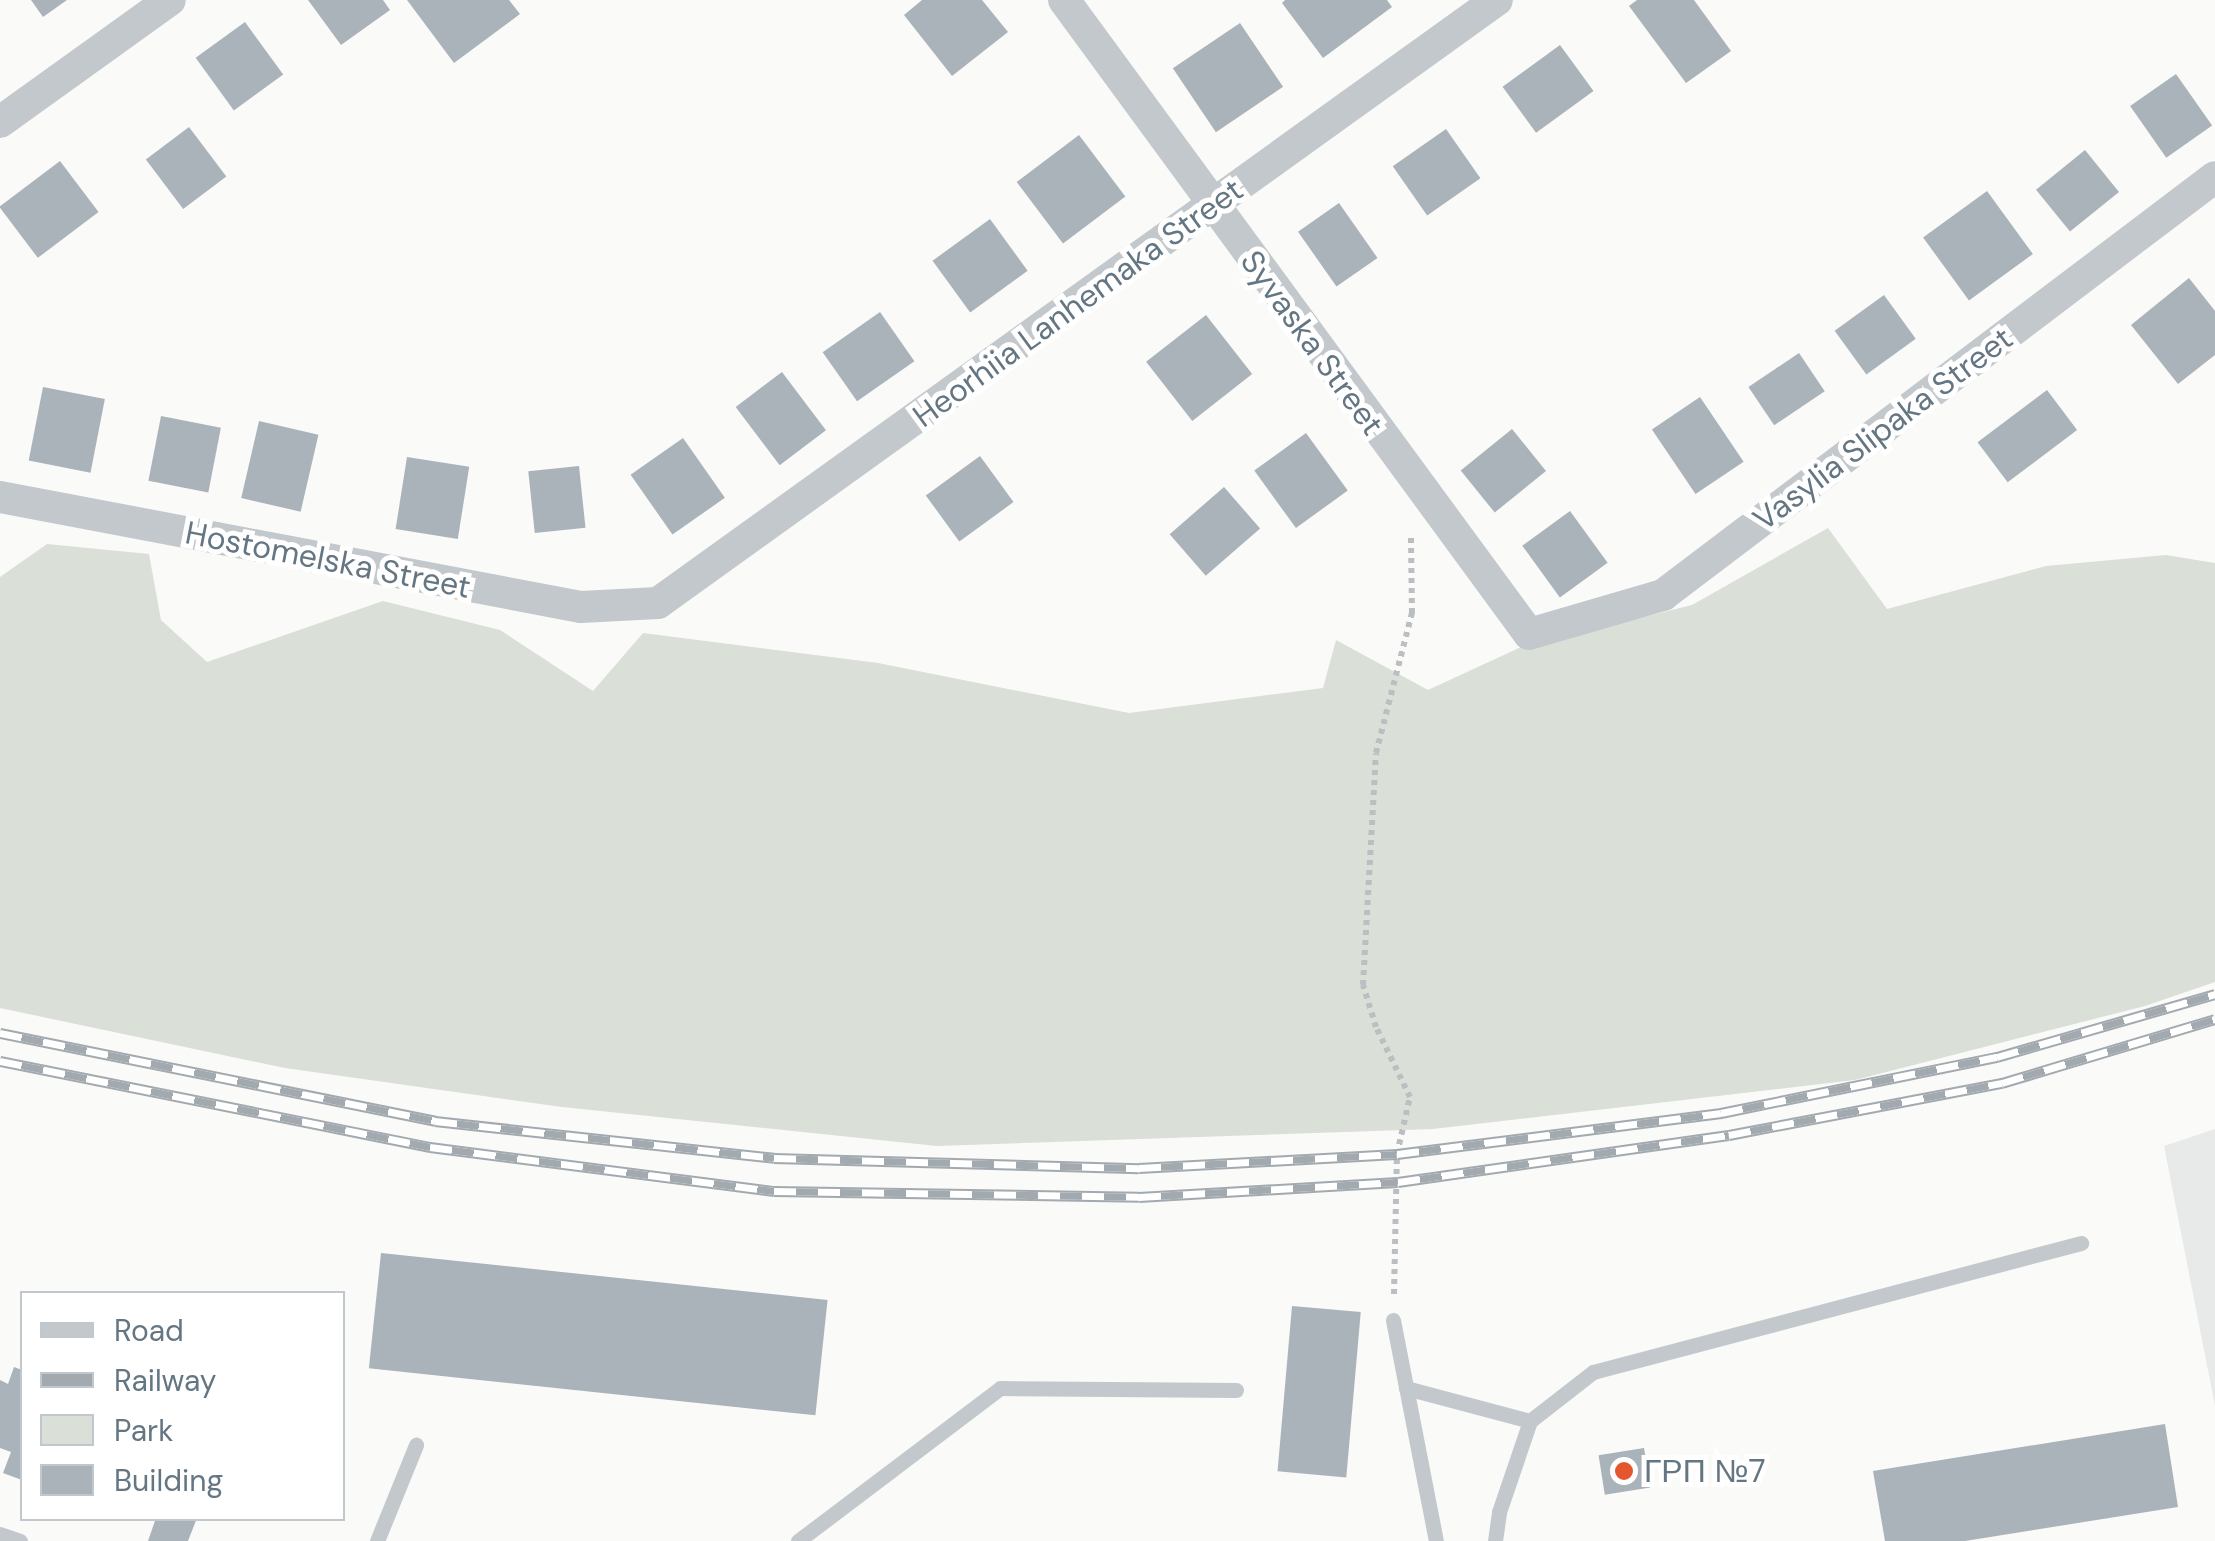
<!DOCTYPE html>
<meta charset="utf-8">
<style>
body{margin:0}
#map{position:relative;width:2215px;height:1541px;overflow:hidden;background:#fafaf8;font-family:"DM Sans",sans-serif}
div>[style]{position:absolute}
.built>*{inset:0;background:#e8e9e9}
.green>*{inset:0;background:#dadfd7}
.building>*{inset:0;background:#aab3b9;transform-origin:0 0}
.path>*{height:6px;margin-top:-3px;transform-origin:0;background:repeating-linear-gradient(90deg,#bbbfc2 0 5px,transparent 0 10px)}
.lane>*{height:15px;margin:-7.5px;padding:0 7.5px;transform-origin:7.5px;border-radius:7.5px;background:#c3c8cc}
.street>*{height:32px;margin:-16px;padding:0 16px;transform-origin:16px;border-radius:16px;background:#c3c8cc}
.rail>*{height:11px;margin-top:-5.5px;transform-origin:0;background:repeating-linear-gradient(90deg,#fff 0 22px,#a2aab0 0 44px);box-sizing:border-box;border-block:2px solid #a2aab0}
.dots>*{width:28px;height:28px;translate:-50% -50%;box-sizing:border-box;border:5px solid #fff;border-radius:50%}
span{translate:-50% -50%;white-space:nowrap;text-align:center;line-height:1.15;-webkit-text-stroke:10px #fff;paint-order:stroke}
.street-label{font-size:32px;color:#657683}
.poi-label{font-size:32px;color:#657683}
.left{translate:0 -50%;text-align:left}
.legend{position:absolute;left:20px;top:1291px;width:325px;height:230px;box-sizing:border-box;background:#fff;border:2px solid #c1c8cd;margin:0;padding:12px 18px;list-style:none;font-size:30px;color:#657683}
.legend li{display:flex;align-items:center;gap:20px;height:50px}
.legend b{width:50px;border:2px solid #c1c8cd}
</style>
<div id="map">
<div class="built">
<div style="clip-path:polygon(2215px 1129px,2215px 1406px,2164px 1146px)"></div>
</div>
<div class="green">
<div style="clip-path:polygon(1828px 528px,1887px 609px,2046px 566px,2166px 555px,2215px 563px,2215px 982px,2145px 1006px,1855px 1080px,1433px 1129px,937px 1146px,562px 1107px,285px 1068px,0 1008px,0 577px,47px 544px,149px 554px,161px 620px,207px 662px,383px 601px,500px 630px,593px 691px,643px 633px,878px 663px,1129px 713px,1323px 688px,1336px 640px,1428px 690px,1519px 648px,1692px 605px)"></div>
</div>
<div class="building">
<div style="clip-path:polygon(31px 0,67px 0,43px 17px)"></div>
<div style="clip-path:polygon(308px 0,383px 0,390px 10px,341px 45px)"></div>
<div style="clip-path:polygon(407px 0,509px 0,520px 14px,454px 63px)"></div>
<div style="clip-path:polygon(922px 0,982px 0,1008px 32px,952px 76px,904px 15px)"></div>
<div style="clip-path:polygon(1285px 0,1387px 0,1392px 7px,1323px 58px,1282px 3px)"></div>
<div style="clip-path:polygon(1637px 0,1694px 0,1731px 51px,1686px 83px,1629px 6px)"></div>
<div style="left:245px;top:22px;width:65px;height:61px;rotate:54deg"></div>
<div style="left:1240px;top:23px;width:77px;height:81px;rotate:56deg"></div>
<div style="left:1560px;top:45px;width:57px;height:71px;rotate:54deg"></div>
<div style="left:2176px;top:74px;width:63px;height:56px;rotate:55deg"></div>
<div style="left:189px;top:127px;width:62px;height:54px;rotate:53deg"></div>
<div style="left:1446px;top:129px;width:60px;height:65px;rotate:55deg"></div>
<div style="left:1079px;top:135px;width:77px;height:78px;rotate:53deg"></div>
<div style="left:2085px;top:150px;width:54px;height:63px;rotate:51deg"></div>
<div style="left:60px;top:161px;width:64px;height:76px;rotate:53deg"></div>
<div style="left:1987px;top:191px;width:78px;height:79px;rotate:54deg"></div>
<div style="left:1339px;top:203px;width:67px;height:50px;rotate:55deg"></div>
<div style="left:990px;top:219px;width:64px;height:71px;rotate:54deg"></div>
<div style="clip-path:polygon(2189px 278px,2215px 311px,2215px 355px,2178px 384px,2131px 325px)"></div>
<div style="left:1884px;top:295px;width:54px;height:61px;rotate:54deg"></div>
<div style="left:880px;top:312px;width:60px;height:70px;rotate:55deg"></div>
<div style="left:1206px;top:315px;width:75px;height:76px;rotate:52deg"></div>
<div style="left:1799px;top:353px;width:46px;height:61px;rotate:56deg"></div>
<div style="left:782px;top:372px;width:73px;height:58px;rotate:53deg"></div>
<div style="left:43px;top:387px;width:63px;height:75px;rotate:11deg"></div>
<div style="left:2047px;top:390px;width:50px;height:87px;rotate:53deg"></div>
<div style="left:1700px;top:397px;width:78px;height:58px;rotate:56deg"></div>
<div style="left:161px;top:416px;width:61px;height:66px;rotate:11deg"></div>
<div style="left:259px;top:421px;width:61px;height:79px;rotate:13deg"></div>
<div style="left:1512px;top:429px;width:54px;height:66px;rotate:51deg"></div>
<div style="left:1306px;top:433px;width:71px;height:64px;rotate:54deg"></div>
<div style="left:683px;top:438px;width:73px;height:64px;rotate:55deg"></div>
<div style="left:980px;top:456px;width:57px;height:67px;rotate:54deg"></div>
<div style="left:407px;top:457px;width:63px;height:73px;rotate:9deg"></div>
<div style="left:579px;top:466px;width:62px;height:51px;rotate:84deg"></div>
<div style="left:1224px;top:487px;width:55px;height:72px;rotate:49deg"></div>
<div style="left:1570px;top:511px;width:64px;height:59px;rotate:54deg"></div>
<div style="left:381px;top:1253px;width:449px;height:116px;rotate:6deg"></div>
<div style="left:1292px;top:1306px;width:69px;height:166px;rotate:5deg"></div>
<div style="clip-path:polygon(14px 1367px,22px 1370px,22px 1480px,3px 1473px,11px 1452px,0 1448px,0 1380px,8px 1384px)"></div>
<div style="clip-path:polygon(2165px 1424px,2178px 1507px,1965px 1541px,1885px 1541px,1873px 1471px)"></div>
<div style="left:1644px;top:1448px;width:40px;height:46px;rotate:81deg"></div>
<div style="clip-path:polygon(156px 1518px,197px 1518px,188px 1541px,148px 1541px)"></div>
</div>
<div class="path">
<div style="left:1394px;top:1294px;width:140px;rotate:-88.8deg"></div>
<div style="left:1397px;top:1154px;width:58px;rotate:-77.2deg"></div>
<div style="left:1410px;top:1097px;width:78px;rotate:-115.9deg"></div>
<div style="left:1376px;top:1027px;width:44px;rotate:-107.2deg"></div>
<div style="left:1363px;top:985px;width:232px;rotate:-86.8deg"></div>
<div style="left:1376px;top:753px;width:145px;rotate:-75.6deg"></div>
<div style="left:1412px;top:613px;width:75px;rotate:-90.8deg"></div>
</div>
<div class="lane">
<div style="left:1393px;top:1320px;width:225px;rotate:79deg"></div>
<div style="left:1406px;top:1388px;width:128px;rotate:14.9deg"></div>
<div style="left:0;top:1534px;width:21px;rotate:19deg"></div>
<div style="left:377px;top:1541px;width:104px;rotate:-67.9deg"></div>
<div style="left:798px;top:1541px;width:253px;rotate:-37.1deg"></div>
<div style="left:1000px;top:1388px;width:236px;rotate:0.5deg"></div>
<div style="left:1495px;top:1541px;width:29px;rotate:-82deg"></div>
<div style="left:1499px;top:1512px;width:96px;rotate:-71.2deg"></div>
<div style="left:1530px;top:1421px;width:80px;rotate:-37.9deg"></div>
<div style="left:1593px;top:1372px;width:505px;rotate:-14.81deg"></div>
</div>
<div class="street">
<div style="left:1064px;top:0;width:786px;rotate:53.74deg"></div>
<div style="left:1529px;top:634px;width:140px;rotate:-16.2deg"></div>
<div style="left:1663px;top:595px;width:692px;rotate:-37.13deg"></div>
<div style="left:0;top:122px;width:209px;rotate:-35.7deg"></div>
<div style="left:0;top:497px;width:591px;rotate:10.72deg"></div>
<div style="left:581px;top:607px;width:77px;rotate:-3deg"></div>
<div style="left:658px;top:603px;width:1033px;rotate:-35.71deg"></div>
</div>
<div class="rail">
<div style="left:0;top:1033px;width:444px;rotate:11.4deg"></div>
<div style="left:435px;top:1121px;width:341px;rotate:6.2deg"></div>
<div style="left:774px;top:1158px;width:365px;rotate:1.6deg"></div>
<div style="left:1139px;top:1168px;width:258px;rotate:-3.1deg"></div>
<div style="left:1397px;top:1154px;width:327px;rotate:-7.2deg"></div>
<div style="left:1721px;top:1113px;width:282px;rotate:-11.5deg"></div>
<div style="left:1997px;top:1057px;width:227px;rotate:-16.1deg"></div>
<div style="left:0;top:1061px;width:439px;rotate:11.3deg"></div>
<div style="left:430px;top:1147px;width:347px;rotate:7.3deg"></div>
<div style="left:774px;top:1191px;width:365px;rotate:0.9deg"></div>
<div style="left:1139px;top:1197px;width:259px;rotate:-3.3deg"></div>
<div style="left:1398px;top:1182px;width:334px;rotate:-8.1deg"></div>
<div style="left:1729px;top:1135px;width:278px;rotate:-10.8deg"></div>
<div style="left:2002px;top:1083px;width:222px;rotate:-16.7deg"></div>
</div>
<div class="dots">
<div style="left:1624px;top:1471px;background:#e4572e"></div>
</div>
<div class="street-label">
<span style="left:1078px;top:303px;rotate:-36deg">Heorhiia Lanhemaka Street</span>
<span style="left:1312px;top:343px;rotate:54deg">Syvaska Street</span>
<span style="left:1883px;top:429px;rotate:-37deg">Vasylia Slipaka Street</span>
<span style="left:328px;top:560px;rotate:11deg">Hostomelska Street</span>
</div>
<div class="poi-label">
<span class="left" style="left:1644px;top:1471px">ГРП №7</span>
</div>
<ul class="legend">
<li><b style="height:12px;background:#c3c8cc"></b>Road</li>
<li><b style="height:12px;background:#a2aab0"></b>Railway</li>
<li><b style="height:28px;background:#dadfd7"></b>Park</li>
<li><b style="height:28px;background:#aab3b9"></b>Building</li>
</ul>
</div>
